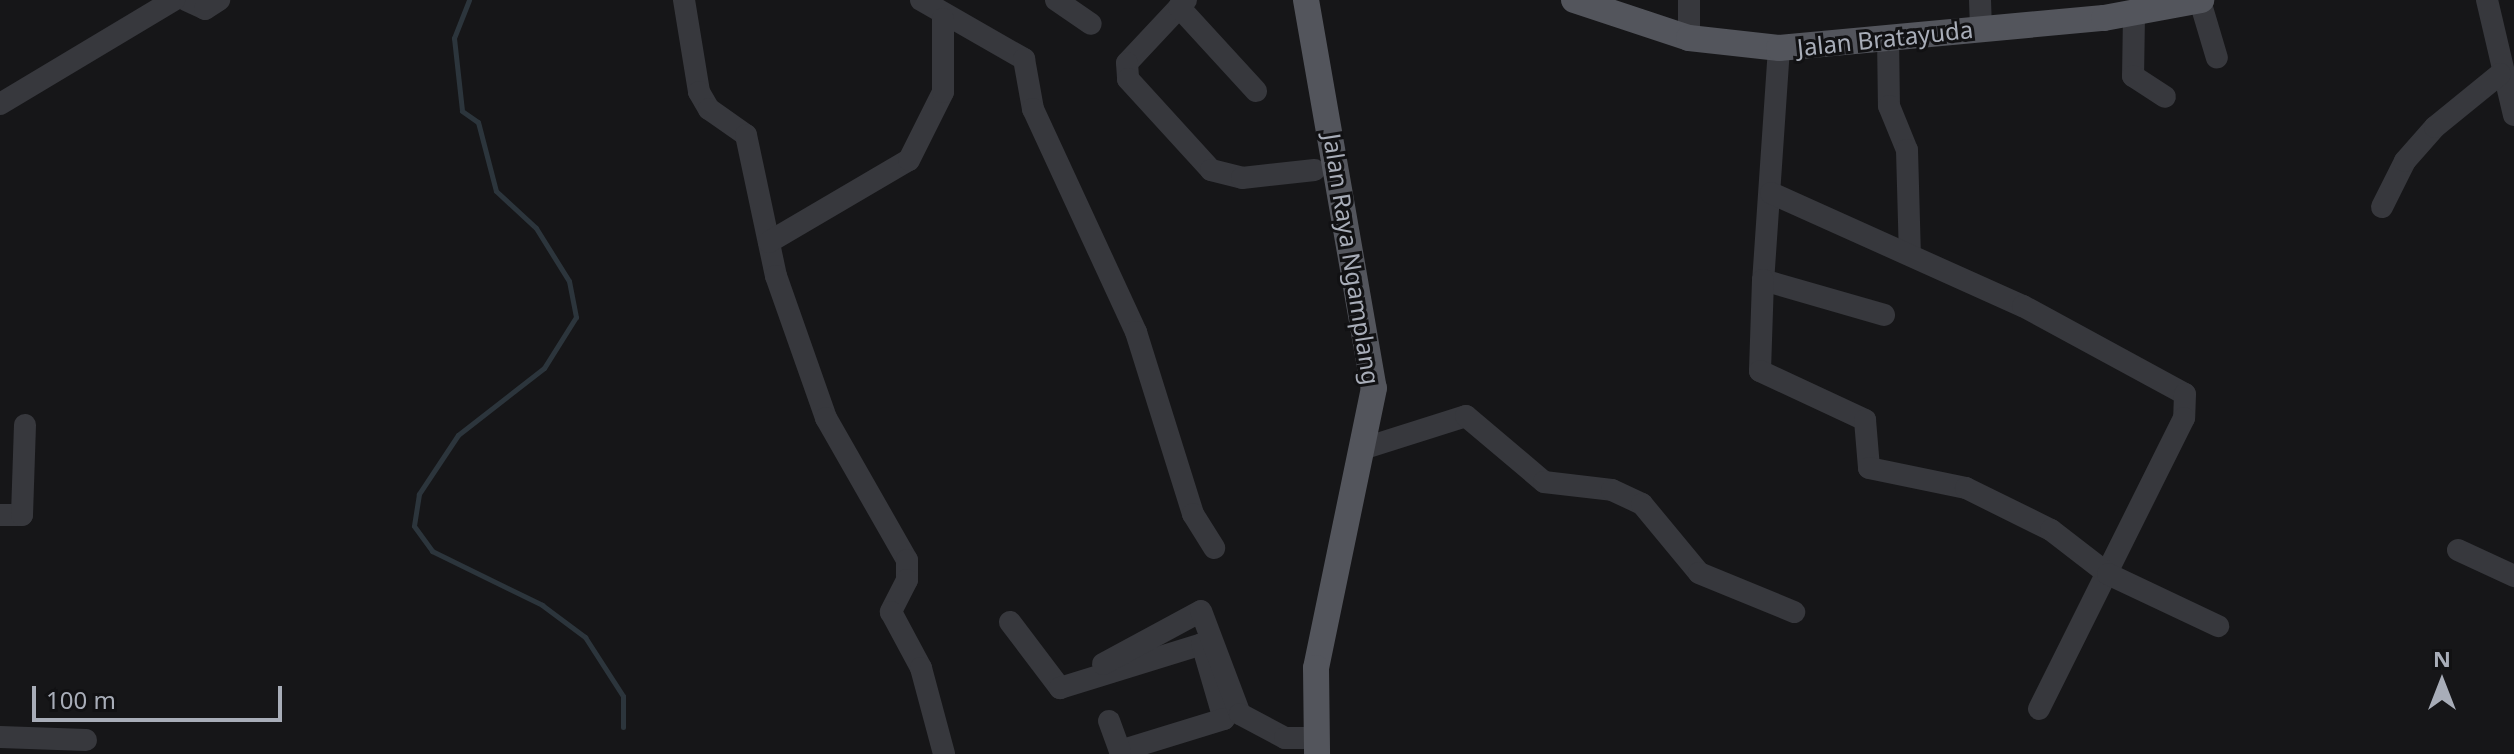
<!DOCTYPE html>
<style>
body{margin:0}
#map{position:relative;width:2514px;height:754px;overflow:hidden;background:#161618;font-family:"Noto Sans",sans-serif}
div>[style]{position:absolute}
.stream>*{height:5px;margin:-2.5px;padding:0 2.5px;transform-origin:2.5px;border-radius:2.5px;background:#2c353c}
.minor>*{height:22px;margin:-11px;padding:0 11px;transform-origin:11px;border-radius:11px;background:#37383d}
.major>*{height:26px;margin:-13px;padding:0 13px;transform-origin:13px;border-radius:13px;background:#53555c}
span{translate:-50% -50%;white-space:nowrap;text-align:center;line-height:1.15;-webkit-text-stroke:6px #111113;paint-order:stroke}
.street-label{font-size:24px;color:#a8adb8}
.north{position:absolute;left:2402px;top:642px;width:80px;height:80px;-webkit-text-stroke:6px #111113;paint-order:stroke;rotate:0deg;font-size:22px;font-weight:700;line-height:32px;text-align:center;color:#a8adb8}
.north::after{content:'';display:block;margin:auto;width:28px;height:36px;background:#a8adb8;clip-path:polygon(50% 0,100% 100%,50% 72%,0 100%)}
.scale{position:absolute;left:32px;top:686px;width:250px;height:36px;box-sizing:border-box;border:4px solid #a8adb8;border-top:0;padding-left:10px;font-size:24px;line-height:28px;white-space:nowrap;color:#a8adb8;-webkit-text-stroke:6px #111113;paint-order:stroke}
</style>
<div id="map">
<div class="stream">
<div style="left:469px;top:0;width:41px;rotate:111.5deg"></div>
<div style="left:454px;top:38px;width:73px;rotate:83.7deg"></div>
<div style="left:462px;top:111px;width:19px;rotate:35deg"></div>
<div style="left:478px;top:122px;width:71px;rotate:75.4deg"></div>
<div style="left:496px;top:191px;width:54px;rotate:42.8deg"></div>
<div style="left:536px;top:228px;width:62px;rotate:58.1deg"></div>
<div style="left:569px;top:281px;width:37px;rotate:79deg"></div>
<div style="left:576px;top:317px;width:60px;rotate:122.1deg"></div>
<div style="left:544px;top:368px;width:109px;rotate:142.1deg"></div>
<div style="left:458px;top:435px;width:71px;rotate:123.5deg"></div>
<div style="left:419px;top:494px;width:32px;rotate:99deg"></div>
<div style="left:414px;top:526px;width:31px;rotate:54deg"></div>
<div style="left:432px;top:551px;width:123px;rotate:26.1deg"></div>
<div style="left:542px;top:605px;width:54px;rotate:36.7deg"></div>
<div style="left:585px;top:637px;width:70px;rotate:57.2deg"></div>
<div style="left:623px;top:696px;width:31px;rotate:90deg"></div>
</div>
<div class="minor">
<div style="left:186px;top:0;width:21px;rotate:25deg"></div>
<div style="left:205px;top:9px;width:17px;rotate:-33deg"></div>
<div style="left:684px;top:0;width:93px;rotate:80.7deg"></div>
<div style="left:699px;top:92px;width:20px;rotate:60deg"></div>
<div style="left:709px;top:109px;width:45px;rotate:35.1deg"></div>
<div style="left:746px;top:135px;width:144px;rotate:78deg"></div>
<div style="left:776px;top:276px;width:151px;rotate:70.6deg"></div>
<div style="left:826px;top:418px;width:163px;rotate:60.3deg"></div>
<div style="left:907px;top:560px;width:20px;rotate:90deg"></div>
<div style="left:907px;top:580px;width:36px;rotate:117deg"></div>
<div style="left:891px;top:612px;width:64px;rotate:61.8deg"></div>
<div style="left:921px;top:668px;width:89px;rotate:75deg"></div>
<div style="left:921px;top:0;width:119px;rotate:29.8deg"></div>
<div style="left:1024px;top:59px;width:51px;rotate:79.8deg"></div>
<div style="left:1033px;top:109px;width:246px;rotate:65.2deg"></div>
<div style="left:1136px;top:332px;width:191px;rotate:72.6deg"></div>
<div style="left:1193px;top:514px;width:40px;rotate:58deg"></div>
<div style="left:1056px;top:0;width:42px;rotate:34.4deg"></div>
<div style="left:1186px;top:0;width:86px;rotate:133.1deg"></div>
<div style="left:1127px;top:63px;width:16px;rotate:86deg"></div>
<div style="left:1128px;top:79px;width:123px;rotate:47.6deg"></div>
<div style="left:1211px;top:170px;width:32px;rotate:14deg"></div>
<div style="left:1242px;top:178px;width:73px;rotate:-6.3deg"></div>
<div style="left:1980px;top:0;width:28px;rotate:88deg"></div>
<div style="left:2487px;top:0;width:118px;rotate:76.8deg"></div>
<div style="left:2200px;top:1px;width:59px;rotate:73.4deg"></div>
<div style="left:1179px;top:7px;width:114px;rotate:47.5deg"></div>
<div style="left:2134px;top:15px;width:61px;rotate:90.9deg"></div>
<div style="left:2133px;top:76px;width:38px;rotate:33deg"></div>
<div style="left:1888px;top:37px;width:69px;rotate:89.2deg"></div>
<div style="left:1889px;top:106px;width:48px;rotate:67.8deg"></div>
<div style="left:1907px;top:150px;width:105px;rotate:88.4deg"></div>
<div style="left:1689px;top:38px;width:38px;rotate:-90deg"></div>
<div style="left:1779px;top:48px;width:233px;rotate:93.9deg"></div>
<div style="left:1763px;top:280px;width:126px;rotate:16.1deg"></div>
<div style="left:0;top:104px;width:203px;rotate:-30.9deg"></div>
<div style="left:1771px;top:193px;width:276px;rotate:24.2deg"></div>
<div style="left:2023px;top:306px;width:184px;rotate:28.5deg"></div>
<div style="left:2185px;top:394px;width:24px;rotate:92deg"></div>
<div style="left:2184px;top:418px;width:325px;rotate:116.5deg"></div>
<div style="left:2382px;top:207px;width:51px;rotate:-63.4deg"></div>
<div style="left:2405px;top:161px;width:45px;rotate:-48.6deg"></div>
<div style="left:2435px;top:127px;width:84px;rotate:-39.2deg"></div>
<div style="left:769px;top:242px;width:162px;rotate:-30.4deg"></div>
<div style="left:909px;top:160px;width:76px;rotate:-63.4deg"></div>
<div style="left:943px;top:92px;width:73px;rotate:-90deg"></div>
<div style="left:1763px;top:280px;width:91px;rotate:91.9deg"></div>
<div style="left:1760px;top:371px;width:116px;rotate:25deg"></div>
<div style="left:1865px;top:420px;width:48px;rotate:85.2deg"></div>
<div style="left:1869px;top:468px;width:99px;rotate:11.7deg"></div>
<div style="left:1966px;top:488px;width:95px;rotate:26.3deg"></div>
<div style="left:2051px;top:530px;width:72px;rotate:37.7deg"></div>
<div style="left:2108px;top:574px;width:122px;rotate:25.3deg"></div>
<div style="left:1365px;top:448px;width:106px;rotate:-17.6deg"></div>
<div style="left:1466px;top:416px;width:102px;rotate:40.2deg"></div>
<div style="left:1544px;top:482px;width:68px;rotate:6.7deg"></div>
<div style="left:1612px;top:490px;width:33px;rotate:25deg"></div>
<div style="left:1642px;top:504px;width:89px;rotate:50.4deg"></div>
<div style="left:1699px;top:573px;width:103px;rotate:22.3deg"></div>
<div style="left:0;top:515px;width:22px"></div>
<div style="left:22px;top:515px;width:90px;rotate:-88.1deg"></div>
<div style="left:2458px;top:550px;width:62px;rotate:24.9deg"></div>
<div style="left:1010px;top:622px;width:83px;rotate:52.9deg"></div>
<div style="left:1060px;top:688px;width:149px;rotate:-17.2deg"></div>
<div style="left:1202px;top:644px;width:78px;rotate:73.7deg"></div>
<div style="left:1224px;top:719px;width:109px;rotate:162.9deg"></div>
<div style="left:1120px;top:751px;width:32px;rotate:-110deg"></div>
<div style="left:1103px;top:664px;width:111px;rotate:-28.4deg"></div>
<div style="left:1201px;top:611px;width:110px;rotate:69.3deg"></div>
<div style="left:1240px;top:714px;width:51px;rotate:28.1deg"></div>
<div style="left:1285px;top:738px;width:31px"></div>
<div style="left:0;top:737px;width:86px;rotate:2deg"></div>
</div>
<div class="major">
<div style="left:1306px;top:0;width:394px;rotate:80.1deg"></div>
<div style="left:1374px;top:388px;width:286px;rotate:101.7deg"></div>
<div style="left:1316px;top:668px;width:86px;rotate:89.3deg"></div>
<div style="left:1574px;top:0;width:121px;rotate:18.3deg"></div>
<div style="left:1689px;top:38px;width:91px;rotate:6.3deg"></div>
<div style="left:1779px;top:48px;width:326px;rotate:-5.3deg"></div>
<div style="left:2104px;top:18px;width:99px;rotate:-10.5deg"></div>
</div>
<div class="street-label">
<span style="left:1885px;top:38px;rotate:-6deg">Jalan Bratayuda</span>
<span style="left:1352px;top:259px;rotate:81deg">Jalan Raya Ngamplang</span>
</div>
<div class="north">N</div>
<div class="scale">100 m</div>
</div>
